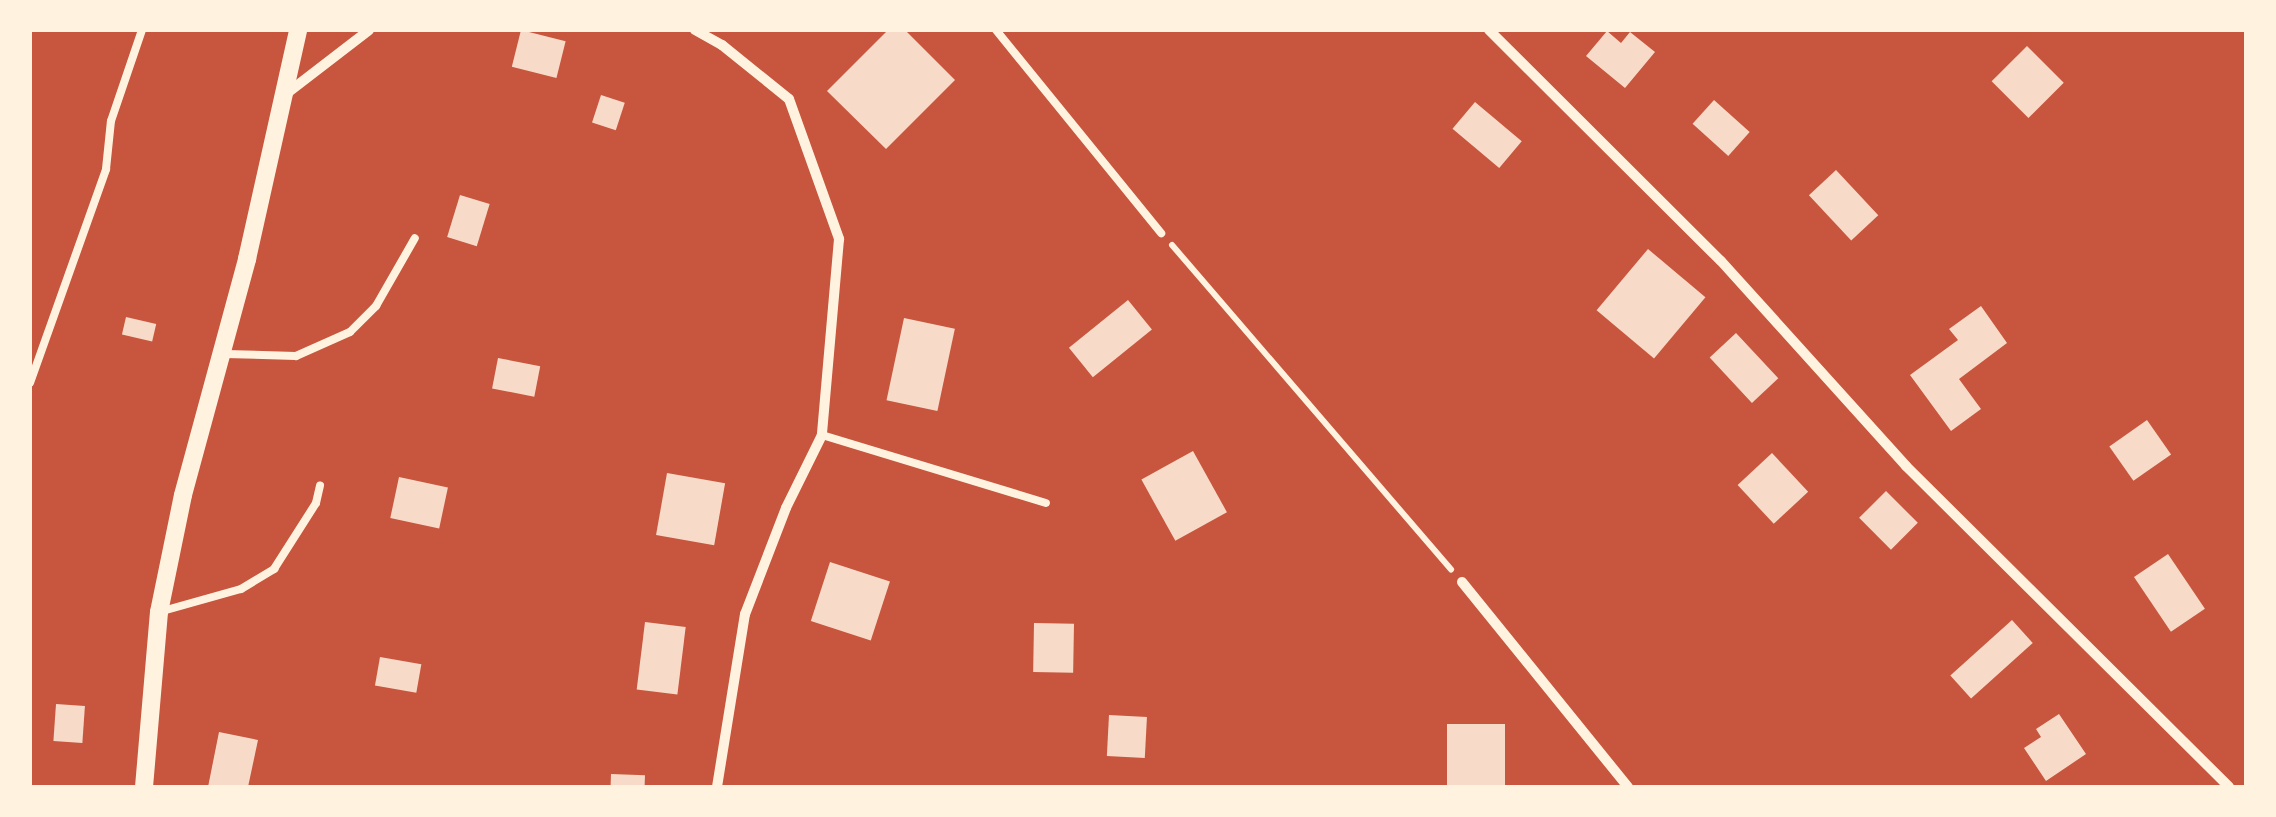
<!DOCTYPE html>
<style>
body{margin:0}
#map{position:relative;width:2276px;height:817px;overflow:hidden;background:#c8553d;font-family:"Nunito Sans",sans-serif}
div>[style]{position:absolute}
.building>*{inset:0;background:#f7dbc8;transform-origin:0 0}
.path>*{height:6px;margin:-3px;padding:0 3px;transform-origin:3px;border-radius:3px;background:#fff3e0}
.service>*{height:8px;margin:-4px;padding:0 4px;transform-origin:4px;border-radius:4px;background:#fff3e0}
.minor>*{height:10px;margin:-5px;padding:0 5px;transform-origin:5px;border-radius:5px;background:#fff3e0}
.tertiary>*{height:18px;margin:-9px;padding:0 9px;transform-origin:9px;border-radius:9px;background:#fff3e0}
span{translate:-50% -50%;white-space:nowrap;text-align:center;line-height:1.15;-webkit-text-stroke:8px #fff3e0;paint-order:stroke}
.frame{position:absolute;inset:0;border:32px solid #fff3e0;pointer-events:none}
</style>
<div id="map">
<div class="building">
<div style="left:521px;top:30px;width:46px;height:38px;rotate:14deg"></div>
<div style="clip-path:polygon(888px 30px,905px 30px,955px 80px,886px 149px,827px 91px)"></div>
<div style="clip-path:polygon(1607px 31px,1621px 43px,1630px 32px,1655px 52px,1625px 88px,1586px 56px)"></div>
<div style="left:2027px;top:46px;width:52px;height:50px;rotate:45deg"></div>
<div style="left:601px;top:95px;width:25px;height:29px;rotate:18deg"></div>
<div style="left:1714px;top:100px;width:48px;height:32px;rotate:42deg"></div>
<div style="left:1475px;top:102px;width:61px;height:35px;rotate:40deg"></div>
<div style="left:1836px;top:170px;width:62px;height:37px;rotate:47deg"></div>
<div style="left:460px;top:195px;width:31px;height:44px;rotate:17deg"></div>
<div style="left:1648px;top:249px;width:75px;height:80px;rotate:40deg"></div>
<div style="left:1128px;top:300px;width:38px;height:76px;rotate:51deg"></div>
<div style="clip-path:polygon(1981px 306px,2007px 343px,1959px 379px,1981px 409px,1951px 431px,1910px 375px,1958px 340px,1949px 329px)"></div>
<div style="left:126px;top:317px;width:31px;height:18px;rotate:13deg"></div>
<div style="left:904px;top:318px;width:52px;height:84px;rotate:12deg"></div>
<div style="left:1736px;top:333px;width:62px;height:36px;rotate:47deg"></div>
<div style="left:498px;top:358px;width:43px;height:31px;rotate:11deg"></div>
<div style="left:2147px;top:420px;width:42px;height:46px;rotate:55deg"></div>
<div style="left:1193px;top:451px;width:70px;height:59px;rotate:61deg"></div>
<div style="left:1772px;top:453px;width:53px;height:47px;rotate:47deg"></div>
<div style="left:667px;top:473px;width:59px;height:63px;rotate:10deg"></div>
<div style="left:399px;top:477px;width:50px;height:42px;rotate:12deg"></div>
<div style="left:1886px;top:491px;width:45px;height:38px;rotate:45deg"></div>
<div style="left:2168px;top:554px;width:66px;height:41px;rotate:56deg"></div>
<div style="left:830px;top:562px;width:63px;height:62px;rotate:18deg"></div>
<div style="left:2012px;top:620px;width:31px;height:83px;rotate:48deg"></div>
<div style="left:645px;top:622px;width:41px;height:68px;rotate:7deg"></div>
<div style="left:1034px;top:623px;width:40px;height:49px;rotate:1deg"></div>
<div style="left:380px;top:657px;width:42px;height:29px;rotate:10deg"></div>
<div style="left:56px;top:704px;width:29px;height:37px;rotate:4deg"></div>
<div style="clip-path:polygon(2059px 714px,2086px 754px,2046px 781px,2024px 748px,2041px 737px,2036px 729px)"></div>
<div style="left:1109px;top:715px;width:38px;height:41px;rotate:3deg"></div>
<div style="left:1447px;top:724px;width:58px;height:63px"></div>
<div style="clip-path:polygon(219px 732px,258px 740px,248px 787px,208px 787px)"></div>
<div style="left:611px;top:774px;width:34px;height:13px;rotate:2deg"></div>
</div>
<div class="path">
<div style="left:1172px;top:245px;width:428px;rotate:49.3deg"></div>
</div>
<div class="service">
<div style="left:996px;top:30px;width:262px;rotate:50.9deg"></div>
<div style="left:225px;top:354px;width:71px;rotate:1.6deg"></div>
<div style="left:296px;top:356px;width:59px;rotate:-24deg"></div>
<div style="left:350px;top:332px;width:37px;rotate:-45deg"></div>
<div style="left:376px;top:306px;width:78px;rotate:-60.2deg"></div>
<div style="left:30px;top:383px;width:227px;rotate:-70.4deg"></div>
<div style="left:106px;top:169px;width:48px;rotate:-84.1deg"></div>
<div style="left:111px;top:121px;width:96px;rotate:-71.2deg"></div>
<div style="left:822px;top:435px;width:234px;rotate:16.9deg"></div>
<div style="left:159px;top:612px;width:85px;rotate:-15.7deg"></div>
<div style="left:241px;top:589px;width:39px;rotate:-31deg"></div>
<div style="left:274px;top:569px;width:78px;rotate:-57.5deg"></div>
<div style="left:316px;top:503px;width:18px;rotate:-77deg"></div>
</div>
<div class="minor">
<div style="left:695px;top:30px;width:31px;rotate:29deg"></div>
<div style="left:722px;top:45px;width:86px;rotate:38.9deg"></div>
<div style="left:789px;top:99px;width:149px;rotate:70.3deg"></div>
<div style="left:839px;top:239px;width:197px;rotate:95deg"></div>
<div style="left:822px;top:435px;width:81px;rotate:116.3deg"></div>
<div style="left:786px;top:508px;width:114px;rotate:111.1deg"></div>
<div style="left:745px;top:614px;width:175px;rotate:99.2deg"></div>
<div style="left:1489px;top:30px;width:327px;rotate:44.9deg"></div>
<div style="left:1721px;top:261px;width:276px;rotate:47.9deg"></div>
<div style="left:1906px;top:466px;width:455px;rotate:44.8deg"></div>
<div style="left:286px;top:94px;width:105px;rotate:-37.6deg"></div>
<div style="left:1462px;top:582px;width:264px;rotate:51deg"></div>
</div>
<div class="tertiary">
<div style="left:144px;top:787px;width:176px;rotate:-85.1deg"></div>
<div style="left:159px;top:612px;width:119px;rotate:-78.4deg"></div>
<div style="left:183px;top:495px;width:245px;rotate:-74.8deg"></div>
<div style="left:247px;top:259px;width:235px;rotate:-77.4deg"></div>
</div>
<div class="frame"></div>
</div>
